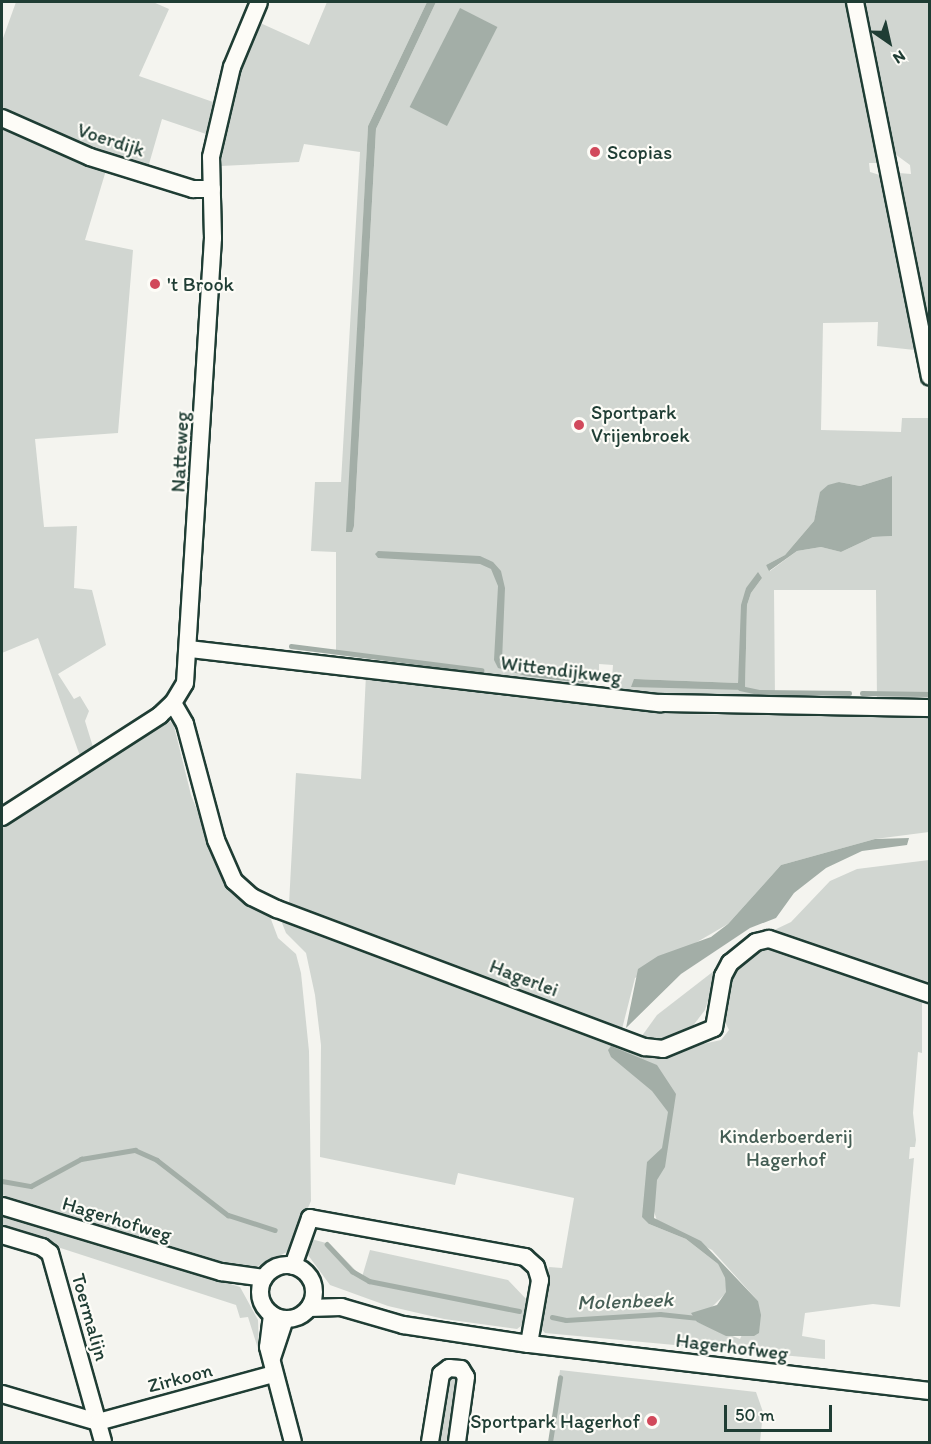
<!DOCTYPE html>
<style>
body{margin:0}
#map{position:relative;width:931px;height:1444px;overflow:hidden;background:#f4f4ef;font-family:Itim,sans-serif}
div>[style]{position:absolute}
.green>*{inset:0;background:#d1d6d1}
.water>*{inset:0;background:#a3aea7;transform-origin:0 0}
.stream>*{height:4.5px;margin:-2.25px;padding:0 2.25px;transform-origin:2.25px;border-radius:2.25px;background:#a3aea7}
.roads{filter:drop-shadow(2px 0 #1f3d34) drop-shadow(-2px 0 #1f3d34) drop-shadow(0 2px #1f3d34) drop-shadow(0 -2px #1f3d34)}
.minor>*{height:16px;margin:-8px;padding:0 8px;transform-origin:8px;border-radius:8px;background:#fdfcf7}
.minor>.ring{margin:-8px;padding:0;box-sizing:content-box;background:none;border:16px solid #fdfcf7;border-radius:50%}
.dots>*{width:16px;height:16px;translate:-50% -50%;box-sizing:border-box;border:3px solid #fdfcf7;border-radius:50%}
span{translate:-50% -50%;white-space:nowrap;text-align:center;line-height:1.15;-webkit-text-stroke:4.5px #fdfcf7;paint-order:stroke}
.street-label{font-size:20px;color:#1f3d34}
.poi-label{font-size:20px;color:#1f3d34}
.left{translate:0 -50%;text-align:left}
.right{translate:-100% -50%;text-align:right}
.park-label{font-size:20px;color:#435c53}
.water-label{font-size:21px;color:#475f56;font-style:italic}
.frame{position:absolute;inset:0;border:3px solid #1f3d34;pointer-events:none}
.north{position:absolute;left:859px;top:12px;width:60px;height:60px;-webkit-text-stroke:4px #fdfcf7;paint-order:stroke;rotate:146deg;font-size:16px;font-weight:700;line-height:24px;text-align:center;color:#1f3d34}
.north::after{content:'';display:block;margin:auto;width:21px;height:27px;background:#1f3d34;clip-path:polygon(50% 0,100% 100%,50% 72%,0 100%)}
.scale{position:absolute;left:724px;top:1405px;width:108px;height:27px;box-sizing:border-box;border:3px solid #1f3d34;border-top:0;padding-left:8px;font-size:18px;line-height:21px;white-space:nowrap;color:#1f3d34;-webkit-text-stroke:4px #fdfcf7;paint-order:stroke}
</style>
<div id="map">
<div class="green">
<div style="clip-path:polygon(16px 2px,153px 2px,169px 9px,139px 76px,213px 102px,206px 134px,162px 119px,147px 171px,91px 152px,2px 111px,2px 41px)"></div>
<div style="clip-path:polygon(evenodd,327px 2px,427px 2px,368px 126px,347px 532px,354px 526px,376px 129px,436px 2px,849px 2px,881px 153px,877px 163px,869px 163px,870px 172px,883px 176px,915px 350px,877px 346px,878px 322px,823px 323px,821px 430px,901px 432px,902px 418px,929px 418px,929px 701px,877px 702px,876px 590px,774px 590px,775px 699px,621px 691px,612px 678px,613px 665px,599px 664px,599px 676px,584px 687px,336px 654px,336px 552px,311px 551px,315px 482px,341px 482px,360px 152px,304px 144px,299px 162px,221px 166px,228px 111px,258px 22px,309px 45px,327px 2px,892px 476px,892px 536px,873px 537px,841px 552px,821px 547px,797px 551px,770px 571px,766px 565px,785px 555px,814px 521px,821px 492px,839px 482px,860px 486px,892px 476px,327px 2px,762px 578px,751px 593px,747px 605px,745px 690px,634px 679px,738px 683px,746px 588px,762px 578px)"></div>
<div style="clip-path:polygon(862px 2px,929px 2px,929px 338px,899px 173px,911px 174px,910px 165px,895px 154px)"></div>
<div style="clip-path:polygon(2px 124px,107px 167px,85px 240px,133px 250px,118px 433px,35px 439px,44px 527px,77px 526px,74px 588px,92px 590px,106px 645px,58px 674px,74px 699px,80px 696px,89px 711px,85px 721px,93px 747px,80px 756px,38px 638px,2px 653px)"></div>
<div style="clip-path:polygon(366px 674px,497px 695px,676px 714px,929px 717px,929px 832px,875px 839px,781px 865px,728px 924px,635px 978px,622px 1029px,289px 904px,296px 773px,361px 779px)"></div>
<div style="clip-path:polygon(161px 721px,170px 721px,174px 726px,191px 795px,210px 842px,269px 914px,278px 938px,296px 954px,301px 973px,309px 1051px,311px 1201px,289px 1251px,250px 1270px,2px 1195px,2px 824px)"></div>
<div style="clip-path:polygon(929px 860px,929px 987px,793px 937px,768px 933px,791px 922px,830px 881px,857px 869px)"></div>
<div style="clip-path:polygon(evenodd,285px 918px,675px 1050px,721px 1040px,729px 1030px,723px 1018px,727px 976px,756px 950px,780px 949px,922px 1000px,922px 1053px,918px 1052px,913px 1113px,916px 1140px,915px 1147px,910px 1147px,909px 1159px,914px 1158px,900px 1307px,873px 1304px,805px 1313px,802px 1336px,825px 1340px,825px 1359px,545px 1333px,538px 1325px,549px 1267px,562px 1268px,574px 1198px,458px 1173px,455px 1185px,320px 1157px,321px 1045px,315px 995px,306px 953px,286px 933px,282px 923px,285px 918px,653px 1208px,657px 1221px,712px 1250px,758px 1301px,740px 1339px,697px 1322px,727px 1292px,725px 1278px,718px 1264px,686px 1239px,649px 1224px,653px 1208px)"></div>
<div style="clip-path:polygon(719px 967px,705px 1010px,692px 1027px,664px 1040px,639px 1040px,657px 1015px)"></div>
<div style="clip-path:polygon(2px 1213px,240px 1287px,258px 1320px,259px 1352px,248px 1317px,240px 1318px,236px 1305px,2px 1229px)"></div>
<div style="clip-path:polygon(311px 1239px,330px 1244px,362px 1277px,370px 1250px,508px 1280px,528px 1301px,525px 1323px,517px 1329px,444px 1319px,388px 1306px,330px 1285px,308px 1255px)"></div>
<div style="clip-path:polygon(560px 1370px,756px 1392px,763px 1412px,760px 1442px,550px 1442px)"></div>
<div style="clip-path:polygon(459px 1374px,454px 1442px,436px 1442px,445px 1377px)"></div>
</div>
<div class="water">
<div style="clip-path:polygon(427px 2px,436px 2px,376px 129px,354px 526px,352px 532px,346px 532px,368px 126px)"></div>
<div style="left:460px;top:8px;width:42px;height:111px;rotate:27deg"></div>
<div style="clip-path:polygon(892px 476px,892px 536px,873px 537px,841px 552px,821px 547px,797px 551px,769px 571px,766px 565px,785px 555px,814px 521px,820px 492px,828px 485px,839px 482px,860px 486px)"></div>
<div style="clip-path:polygon(378px 551px,480px 556px,493px 562px,501px 571px,505px 588px,502px 661px,585px 676px,585px 680px,583px 683px,526px 676px,498px 668px,494px 660px,498px 586px,491px 569px,480px 564px,378px 558px,375px 554px)"></div>
<div style="clip-path:polygon(758px 572px,762px 578px,751px 593px,747px 605px,745px 690px,631px 687px,634px 679px,738px 683px,741px 605px,746px 588px)"></div>
<div style="clip-path:polygon(909px 838px,907px 845px,862px 851px,826px 868px,794px 893px,776px 918px,750px 928px,681px 974px,626px 1028px,638px 969px,658px 956px,711px 937px,728px 924px,781px 865px,875px 839px)"></div>
<div style="clip-path:polygon(611px 1046px,657px 1065px,676px 1094px,665px 1167px,657px 1180px,654px 1218px,701px 1241px,758px 1301px,761px 1315px,759px 1333px,754px 1336px,726px 1336px,697px 1322px,691px 1313px,717px 1305px,726px 1292px,725px 1278px,718px 1264px,686px 1239px,649px 1224px,642px 1217px,647px 1162px,662px 1148px,668px 1112px,652px 1091px,611px 1057px,608px 1050px)"></div>
</div>
<div class="stream">
<div style="left:291px;top:646px;width:192px;rotate:7.2deg"></div>
<div style="left:740px;top:688px;width:19px;rotate:12deg"></div>
<div style="left:759px;top:692px;width:90px;rotate:0.6deg"></div>
<div style="left:862px;top:693px;width:68px;rotate:0.8deg"></div>
<div style="left:2px;top:1181px;width:29px;rotate:10deg"></div>
<div style="left:31px;top:1186px;width:57px;rotate:-28.4deg"></div>
<div style="left:81px;top:1159px;width:55px;rotate:-9.5deg"></div>
<div style="left:135px;top:1150px;width:24px;rotate:24deg"></div>
<div style="left:157px;top:1160px;width:90px;rotate:37.8deg"></div>
<div style="left:228px;top:1215px;width:49px;rotate:17.7deg"></div>
<div style="left:327px;top:1244px;width:37px;rotate:47deg"></div>
<div style="left:352px;top:1271px;width:20px;rotate:30deg"></div>
<div style="left:369px;top:1281px;width:153px;rotate:11.3deg"></div>
<div style="left:552px;top:1317px;width:14px;rotate:12deg"></div>
<div style="left:566px;top:1320px;width:94px;rotate:-3.7deg"></div>
<div style="left:660px;top:1314px;width:39px;rotate:6deg"></div>
<div style="left:550px;top:1442px;width:65px;rotate:-81.1deg"></div>
</div>
<div class="roads">
<div class="minor">
<div style="left:855px;top:2px;width:382px;rotate:78.7deg"></div>
<div style="left:2px;top:118px;width:96px;rotate:23.9deg"></div>
<div style="left:90px;top:157px;width:108px;rotate:17.3deg"></div>
<div style="left:193px;top:189px;width:19px"></div>
<div style="left:190px;top:649px;width:473px;rotate:6.6deg"></div>
<div style="left:660px;top:703px;width:270px;rotate:1.1deg"></div>
<div style="left:173px;top:703px;width:24px;rotate:60deg"></div>
<div style="left:185px;top:724px;width:120px;rotate:75deg"></div>
<div style="left:216px;top:840px;width:45px;rotate:66.3deg"></div>
<div style="left:234px;top:881px;width:24px;rotate:42deg"></div>
<div style="left:252px;top:897px;width:28px;rotate:26deg"></div>
<div style="left:277px;top:909px;width:393px;rotate:20.6deg"></div>
<div style="left:645px;top:1047px;width:18px;rotate:6deg"></div>
<div style="left:663px;top:1049px;width:55px;rotate:-22.4deg"></div>
<div style="left:714px;top:1028px;width:53px;rotate:-80.2deg"></div>
<div style="left:723px;top:976px;width:15px;rotate:-62deg"></div>
<div style="left:730px;top:963px;width:33px;rotate:-39deg"></div>
<div style="left:756px;top:942px;width:13px;rotate:-13deg"></div>
<div style="left:769px;top:939px;width:170px;rotate:18.9deg"></div>
<div style="left:2px;top:817px;width:188px;rotate:-32.8deg"></div>
<div style="left:160px;top:715px;width:18px;rotate:-43deg"></div>
<div style="left:173px;top:703px;width:23px;rotate:-59deg"></div>
<div style="left:185px;top:683px;width:446px;rotate:-86.4deg"></div>
<div style="left:213px;top:238px;width:81px;rotate:-91.4deg"></div>
<div style="left:211px;top:157px;width:92px;rotate:-76.9deg"></div>
<div style="left:232px;top:67px;width:70px;rotate:-67.4deg"></div>
<div style="left:2px;top:1206px;width:229px;rotate:16.8deg"></div>
<div style="left:221px;top:1272px;width:43px;rotate:7.9deg"></div>
<div style="left:2px;top:1235px;width:42px;rotate:16.7deg"></div>
<div style="left:42px;top:1247px;width:10px;rotate:37deg"></div>
<div style="left:50px;top:1253px;width:196px;rotate:74.3deg"></div>
<div class="ring" style="left:260px;top:1265px;width:38px;height:38px"></div>
<div style="left:293px;top:1266px;width:51px;rotate:-70.5deg"></div>
<div style="left:310px;top:1218px;width:219px;rotate:10.3deg"></div>
<div style="left:525px;top:1257px;width:15px;rotate:42deg"></div>
<div style="left:536px;top:1267px;width:14px;rotate:73deg"></div>
<div style="left:540px;top:1280px;width:65px;rotate:99.8deg"></div>
<div style="left:309px;top:1308px;width:32px;rotate:-2deg"></div>
<div style="left:341px;top:1307px;width:65px;rotate:16.2deg"></div>
<div style="left:403px;top:1325px;width:127px;rotate:8.6deg"></div>
<div style="left:529px;top:1344px;width:404px;rotate:6.7deg"></div>
<div style="left:272px;top:1315px;width:32px;rotate:97deg"></div>
<div style="left:268px;top:1347px;width:98px;rotate:75.3deg"></div>
<div style="left:272px;top:1358px;width:41px;rotate:-71.6deg"></div>
<div style="left:2px;top:1394px;width:100px;rotate:16.3deg"></div>
<div style="left:98px;top:1422px;width:182px;rotate:-15.3deg"></div>
<div style="left:430px;top:1442px;width:69px;rotate:-80.8deg"></div>
<div style="left:441px;top:1374px;width:10px;rotate:-37deg"></div>
<div style="left:449px;top:1368px;width:12px;rotate:5deg"></div>
<div style="left:461px;top:1369px;width:9px;rotate:58deg"></div>
<div style="left:466px;top:1377px;width:66px;rotate:97.9deg"></div>
</div>
</div>
<div class="dots">
<div style="left:595px;top:152px;background:#d1495b"></div>
<div style="left:155px;top:284px;background:#d1495b"></div>
<div style="left:579px;top:425px;background:#d1495b"></div>
<div style="left:652px;top:1421px;background:#d1495b"></div>
</div>
<div class="street-label">
<span style="left:111px;top:140px;rotate:18deg">Voerdijk</span>
<span style="left:180px;top:452px;rotate:-87deg">Natteweg</span>
<span style="left:561px;top:670px;rotate:7deg">Wittendijkweg</span>
<span style="left:524px;top:978px;rotate:21deg">Hagerlei</span>
<span style="left:117px;top:1219px;rotate:17deg">Hagerhofweg</span>
<span style="left:90px;top:1317px;rotate:74deg">Toermalijn</span>
<span style="left:732px;top:1347px;rotate:7deg">Hagerhofweg</span>
<span style="left:180px;top:1378px;rotate:-15deg">Zirkoon</span>
</div>
<div class="poi-label">
<span class="left" style="left:607px;top:152px">Scopias</span>
<span class="left" style="left:167px;top:284px">'t Brook</span>
<span class="left" style="left:591px;top:424px">Sportpark<br>Vrijenbroek</span>
<span class="right" style="left:640px;top:1421px">Sportpark Hagerhof</span>
</div>
<div class="park-label">
<span style="left:786px;top:1148px">Kinderboerderij<br>Hagerhof</span>
</div>
<div class="water-label">
<span style="left:625px;top:1301px;rotate:-2deg">Molenbeek</span>
</div>
<div class="frame"></div>
<div class="north">N</div>
<div class="scale">50 m</div>
</div>
